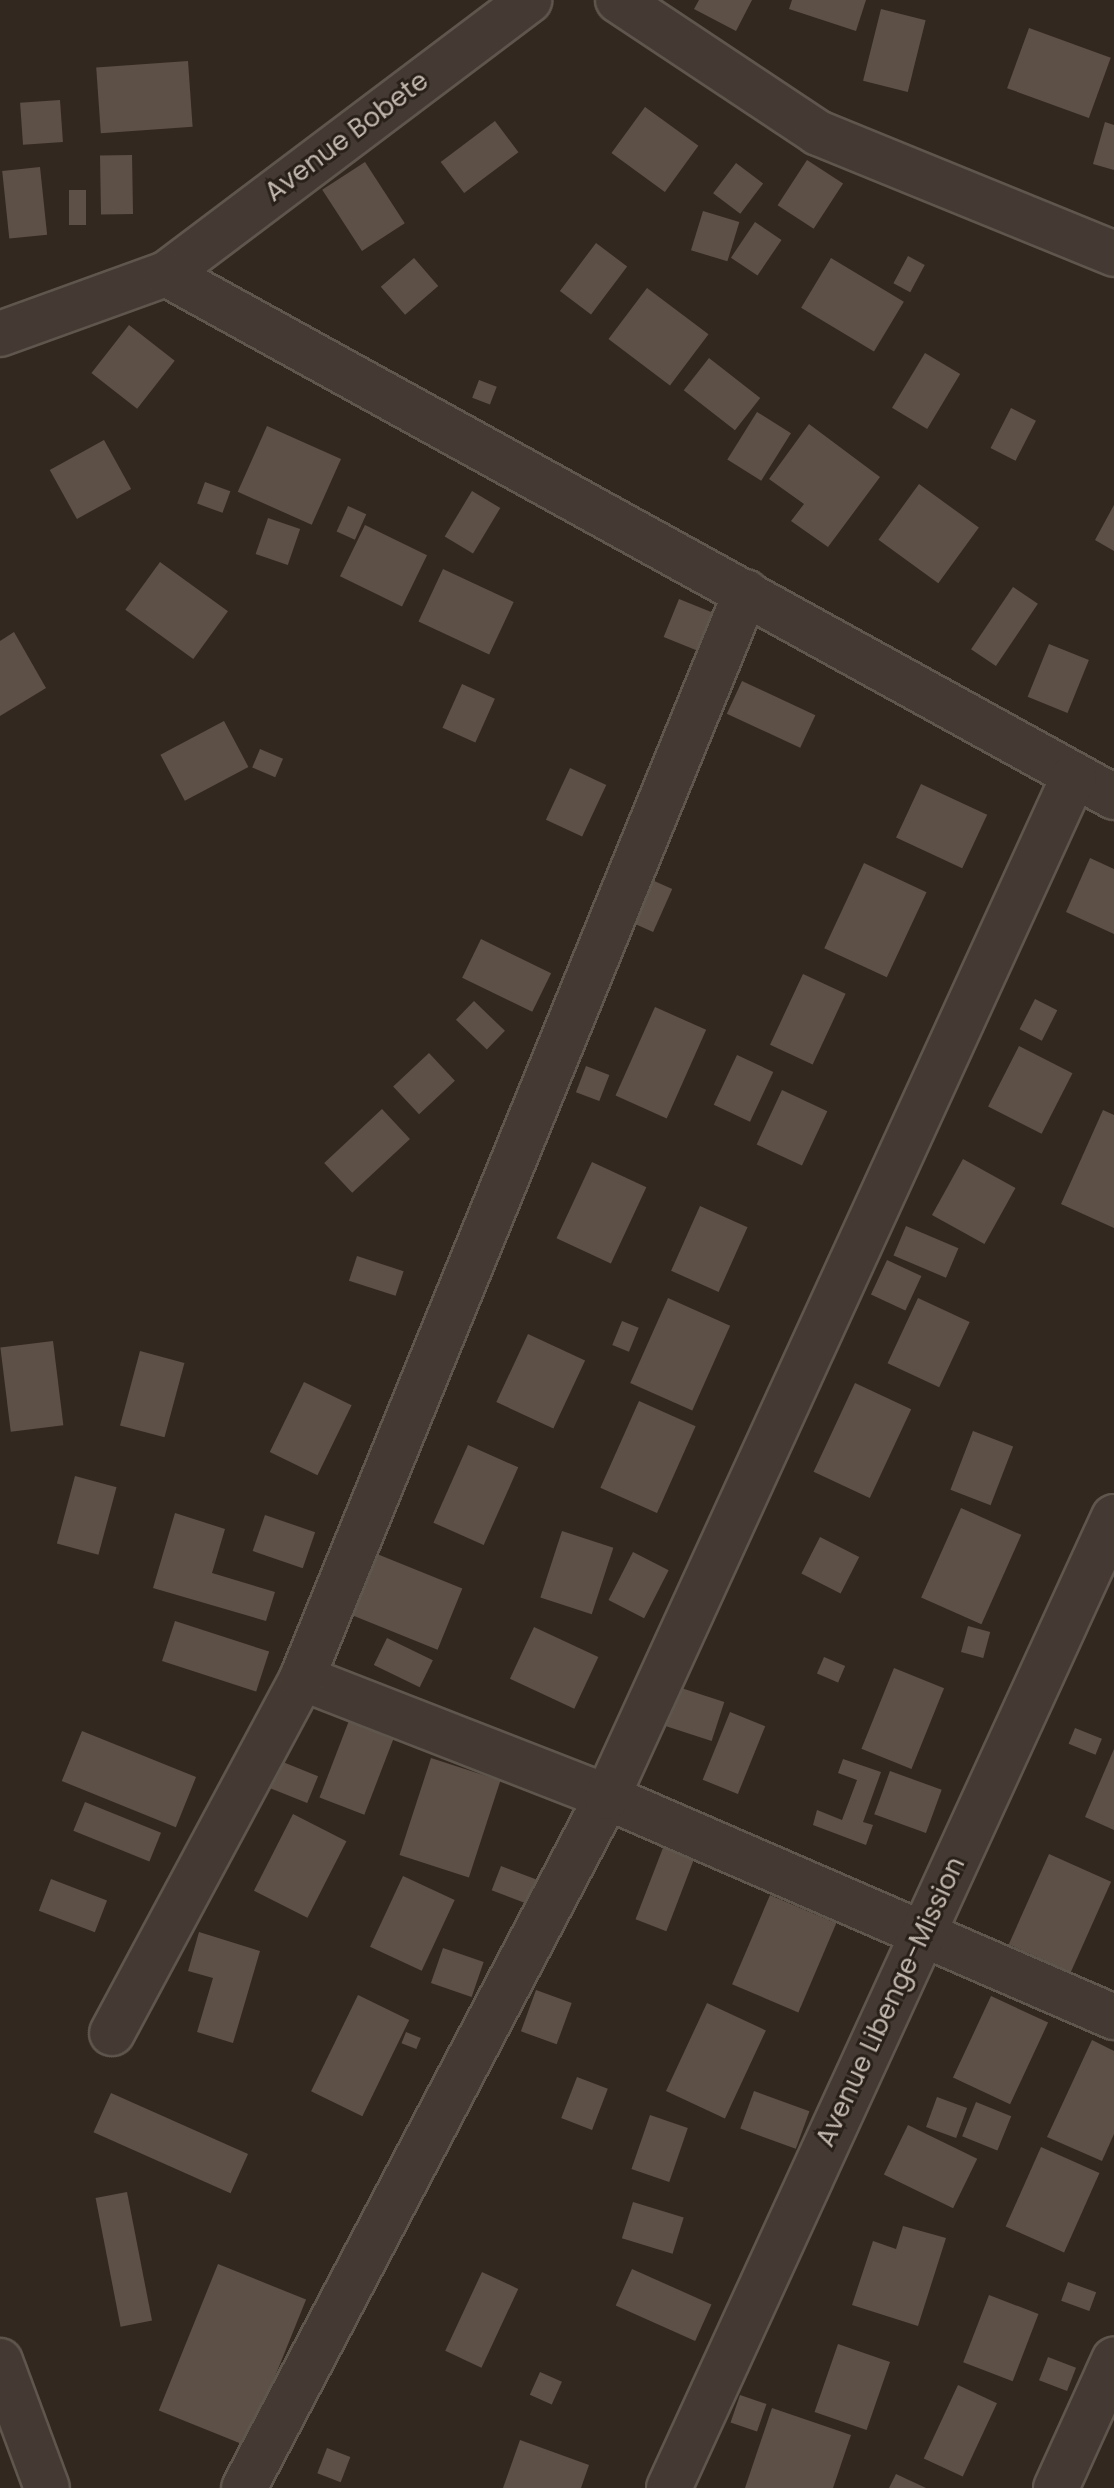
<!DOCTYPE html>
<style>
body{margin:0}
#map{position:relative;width:1114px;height:2488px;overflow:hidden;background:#332820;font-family:Poppins,sans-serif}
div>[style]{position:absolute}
.building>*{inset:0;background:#5d5047;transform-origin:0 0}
.roads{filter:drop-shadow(2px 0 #5f564e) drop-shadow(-2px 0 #5f564e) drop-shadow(0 2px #5f564e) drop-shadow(0 -2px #5f564e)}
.minor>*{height:44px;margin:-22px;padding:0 22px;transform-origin:22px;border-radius:22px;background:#443a33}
.tertiary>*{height:44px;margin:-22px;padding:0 22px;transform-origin:22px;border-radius:22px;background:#443a33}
span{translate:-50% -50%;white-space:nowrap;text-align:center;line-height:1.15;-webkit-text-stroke:6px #282019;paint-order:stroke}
.street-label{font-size:26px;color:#c1b6ad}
</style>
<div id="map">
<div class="building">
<div style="clip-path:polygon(699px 0,752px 0,736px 31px,694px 9px)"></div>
<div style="clip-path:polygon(792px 0,866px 0,856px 31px,789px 9px)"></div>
<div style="left:881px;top:9px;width:46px;height:74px;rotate:14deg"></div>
<div style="left:1029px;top:28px;width:87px;height:64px;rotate:20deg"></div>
<div style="left:188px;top:61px;width:66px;height:92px;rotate:86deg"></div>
<div style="left:60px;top:100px;width:42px;height:40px;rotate:86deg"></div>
<div style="left:645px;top:107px;width:66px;height:57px;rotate:36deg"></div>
<div style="left:495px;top:121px;width:39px;height:68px;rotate:53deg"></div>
<div style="clip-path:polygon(1105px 122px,1114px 125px,1114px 170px,1093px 164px)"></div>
<div style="left:132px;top:155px;width:59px;height:32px;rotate:89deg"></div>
<div style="left:807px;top:160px;width:43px;height:54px;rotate:33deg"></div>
<div style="left:365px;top:162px;width:73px;height:51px;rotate:57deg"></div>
<div style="left:736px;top:163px;width:34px;height:38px;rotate:37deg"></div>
<div style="left:40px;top:167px;width:68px;height:38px;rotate:84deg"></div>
<div style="left:69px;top:190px;width:17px;height:35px"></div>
<div style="left:703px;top:211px;width:38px;height:41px;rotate:17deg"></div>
<div style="left:755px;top:222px;width:32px;height:43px;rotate:34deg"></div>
<div style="left:596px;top:243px;width:39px;height:60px;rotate:37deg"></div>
<div style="left:908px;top:256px;width:19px;height:31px;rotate:28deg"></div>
<div style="left:414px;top:258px;width:37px;height:44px;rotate:49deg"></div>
<div style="left:831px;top:258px;width:85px;height:58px;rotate:31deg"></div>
<div style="left:647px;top:288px;width:77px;height:64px;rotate:37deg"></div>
<div style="left:129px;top:325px;width:58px;height:61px;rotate:38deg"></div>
<div style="left:925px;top:353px;width:41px;height:64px;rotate:31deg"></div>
<div style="left:709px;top:358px;width:65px;height:41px;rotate:38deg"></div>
<div style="left:479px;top:380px;width:19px;height:19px;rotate:21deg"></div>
<div style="left:1011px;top:408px;width:28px;height:45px;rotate:27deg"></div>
<div style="left:757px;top:412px;width:40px;height:56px;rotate:32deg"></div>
<div style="clip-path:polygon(809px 424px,880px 477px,828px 547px,791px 521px,804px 504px,769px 479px)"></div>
<div style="left:267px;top:426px;width:81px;height:72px;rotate:24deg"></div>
<div style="left:104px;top:440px;width:56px;height:62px;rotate:61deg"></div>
<div style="left:205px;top:482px;width:27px;height:23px;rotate:20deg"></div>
<div style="left:919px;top:484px;width:74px;height:69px;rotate:36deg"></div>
<div style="left:472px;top:491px;width:33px;height:53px;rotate:31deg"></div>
<div style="clip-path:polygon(1114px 505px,1114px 551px,1095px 540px)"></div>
<div style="left:348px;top:506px;width:20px;height:28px;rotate:24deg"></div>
<div style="left:268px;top:518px;width:34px;height:38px;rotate:19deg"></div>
<div style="left:365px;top:525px;width:69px;height:57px;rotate:26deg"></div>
<div style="left:160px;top:562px;width:84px;height:59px;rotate:36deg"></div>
<div style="left:443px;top:569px;width:78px;height:58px;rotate:25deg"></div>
<div style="left:1013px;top:587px;width:30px;height:75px;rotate:34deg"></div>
<div style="left:679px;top:599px;width:42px;height:41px;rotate:22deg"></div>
<div style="clip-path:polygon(14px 632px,46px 688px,0 716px,0 641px)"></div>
<div style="left:1049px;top:644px;width:43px;height:57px;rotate:22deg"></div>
<div style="left:742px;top:681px;width:81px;height:36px;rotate:25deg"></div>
<div style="left:462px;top:684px;width:36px;height:48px;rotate:24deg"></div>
<div style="left:224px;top:721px;width:52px;height:72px;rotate:62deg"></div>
<div style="left:260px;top:749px;width:25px;height:20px;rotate:23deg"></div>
<div style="left:570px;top:768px;width:40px;height:57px;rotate:25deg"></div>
<div style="left:921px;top:784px;width:73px;height:59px;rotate:25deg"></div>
<div style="clip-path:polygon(1090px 858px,1114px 869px,1114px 934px,1066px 912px)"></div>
<div style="left:864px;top:863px;width:69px;height:94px;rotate:25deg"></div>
<div style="left:643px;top:876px;width:32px;height:47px;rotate:24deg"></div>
<div style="left:481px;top:939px;width:78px;height:43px;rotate:26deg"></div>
<div style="left:803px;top:974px;width:47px;height:78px;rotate:25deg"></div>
<div style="left:1035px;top:999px;width:25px;height:34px;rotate:27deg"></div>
<div style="left:474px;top:1001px;width:43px;height:26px;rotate:44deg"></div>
<div style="left:655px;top:1007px;width:56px;height:97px;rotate:24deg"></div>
<div style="left:1019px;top:1046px;width:60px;height:68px;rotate:27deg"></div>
<div style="left:429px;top:1053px;width:38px;height:49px;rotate:47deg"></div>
<div style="left:737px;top:1055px;width:40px;height:55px;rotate:25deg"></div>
<div style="left:586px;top:1066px;width:25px;height:28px;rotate:21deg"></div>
<div style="left:782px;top:1090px;width:50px;height:60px;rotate:25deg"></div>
<div style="left:382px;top:1109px;width:41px;height:79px;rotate:47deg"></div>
<div style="clip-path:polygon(1103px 1110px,1114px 1115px,1114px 1228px,1061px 1204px)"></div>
<div style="left:963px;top:1159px;width:60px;height:64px;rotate:29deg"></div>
<div style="left:592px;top:1162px;width:60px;height:84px;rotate:25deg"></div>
<div style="left:700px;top:1206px;width:52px;height:71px;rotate:24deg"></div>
<div style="left:906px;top:1226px;width:57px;height:32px;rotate:23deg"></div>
<div style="left:357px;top:1256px;width:49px;height:26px;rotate:18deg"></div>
<div style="left:887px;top:1260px;width:38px;height:38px;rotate:25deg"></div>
<div style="left:668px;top:1298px;width:68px;height:93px;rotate:24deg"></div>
<div style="left:918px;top:1298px;width:57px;height:72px;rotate:25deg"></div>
<div style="left:622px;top:1321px;width:18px;height:26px;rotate:22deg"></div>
<div style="left:528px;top:1334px;width:63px;height:75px;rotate:25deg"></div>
<div style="left:53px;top:1341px;width:85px;height:53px;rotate:83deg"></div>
<div style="left:140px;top:1351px;width:46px;height:77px;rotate:15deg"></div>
<div style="left:304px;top:1382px;width:53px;height:78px;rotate:26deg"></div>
<div style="left:855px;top:1383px;width:62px;height:98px;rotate:25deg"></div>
<div style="left:639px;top:1401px;width:62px;height:95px;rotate:24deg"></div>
<div style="left:973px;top:1431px;width:43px;height:63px;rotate:21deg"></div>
<div style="left:468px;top:1445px;width:55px;height:85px;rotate:24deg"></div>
<div style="left:75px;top:1476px;width:43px;height:70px;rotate:15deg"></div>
<div style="left:961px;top:1508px;width:66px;height:98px;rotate:24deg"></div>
<div style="clip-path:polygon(175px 1513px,225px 1529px,212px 1573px,275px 1592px,266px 1621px,153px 1588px)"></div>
<div style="left:265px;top:1515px;width:53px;height:38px;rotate:19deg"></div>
<div style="left:562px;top:1531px;width:54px;height:70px;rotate:18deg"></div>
<div style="left:820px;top:1537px;width:44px;height:41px;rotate:27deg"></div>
<div style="left:633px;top:1552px;width:40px;height:54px;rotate:27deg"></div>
<div style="left:377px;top:1554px;width:92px;height:66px;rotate:22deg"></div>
<div style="left:175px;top:1621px;width:99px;height:42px;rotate:18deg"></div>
<div style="left:968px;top:1626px;width:23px;height:27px;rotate:15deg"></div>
<div style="left:534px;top:1627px;width:71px;height:57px;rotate:25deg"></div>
<div style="left:387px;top:1638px;width:51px;height:30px;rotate:26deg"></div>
<div style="left:824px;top:1657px;width:23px;height:18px;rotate:23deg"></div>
<div style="left:894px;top:1668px;width:54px;height:87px;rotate:22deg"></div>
<div style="left:672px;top:1685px;width:55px;height:41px;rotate:18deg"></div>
<div style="left:355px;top:1705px;width:48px;height:99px;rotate:21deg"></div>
<div style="left:730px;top:1712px;width:38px;height:73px;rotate:22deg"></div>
<div style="left:1075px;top:1728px;width:29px;height:17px;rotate:22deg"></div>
<div style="left:82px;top:1731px;width:123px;height:54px;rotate:22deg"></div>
<div style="clip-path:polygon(1114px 1749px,1114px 1830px,1085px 1817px)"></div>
<div style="left:268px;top:1756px;width:54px;height:29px;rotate:22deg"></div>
<div style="left:431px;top:1758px;width:73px;height:102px;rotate:18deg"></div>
<div style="clip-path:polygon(843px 1759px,881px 1772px,863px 1822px,873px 1825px,866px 1845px,813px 1825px,817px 1810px,842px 1820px,857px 1780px,838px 1773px)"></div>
<div style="left:890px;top:1771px;width:55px;height:46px;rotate:20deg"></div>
<div style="left:85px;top:1802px;width:82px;height:31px;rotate:22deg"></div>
<div style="left:293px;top:1814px;width:60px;height:86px;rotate:27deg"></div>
<div style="left:666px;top:1840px;width:33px;height:85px;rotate:21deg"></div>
<div style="left:1049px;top:1854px;width:68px;height:99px;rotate:24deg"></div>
<div style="left:501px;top:1866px;width:40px;height:26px;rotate:21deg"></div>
<div style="left:403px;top:1876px;width:57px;height:78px;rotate:25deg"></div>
<div style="left:51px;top:1879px;width:60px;height:34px;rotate:21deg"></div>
<div style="left:770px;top:1895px;width:72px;height:97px;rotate:23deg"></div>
<div style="clip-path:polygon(199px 1932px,260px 1951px,233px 2043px,197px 2032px,213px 1978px,188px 1971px)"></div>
<div style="left:443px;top:1948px;width:43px;height:37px;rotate:19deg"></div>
<div style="left:536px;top:1990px;width:38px;height:44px;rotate:20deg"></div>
<div style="left:358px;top:1995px;width:57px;height:107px;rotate:26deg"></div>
<div style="left:991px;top:1996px;width:63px;height:90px;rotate:25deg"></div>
<div style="left:707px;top:2003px;width:65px;height:97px;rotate:25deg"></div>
<div style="left:406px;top:2032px;width:16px;height:12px;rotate:22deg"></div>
<div style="clip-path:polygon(1092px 2040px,1114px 2051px,1114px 2134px,1102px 2161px,1047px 2137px)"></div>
<div style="left:577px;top:2077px;width:33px;height:44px;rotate:21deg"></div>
<div style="left:754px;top:2091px;width:59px;height:40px;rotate:20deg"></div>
<div style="left:111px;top:2093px;width:150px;height:43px;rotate:24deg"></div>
<div style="left:937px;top:2097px;width:32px;height:32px;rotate:20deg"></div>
<div style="left:976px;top:2102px;width:38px;height:37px;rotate:22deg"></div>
<div style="left:650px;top:2115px;width:40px;height:57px;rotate:19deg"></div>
<div style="left:908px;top:2125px;width:77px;height:55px;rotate:26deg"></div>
<div style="left:1041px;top:2147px;width:64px;height:87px;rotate:24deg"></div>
<div style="left:127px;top:2192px;width:131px;height:32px;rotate:79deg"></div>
<div style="left:633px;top:2202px;width:53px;height:38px;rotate:17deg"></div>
<div style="clip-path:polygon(903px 2226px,946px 2238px,918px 2326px,852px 2305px,873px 2241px,896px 2249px)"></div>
<div style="left:218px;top:2264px;width:95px;height:158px;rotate:22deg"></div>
<div style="left:632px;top:2269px;width:87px;height:40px;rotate:24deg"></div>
<div style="left:482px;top:2272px;width:40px;height:87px;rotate:25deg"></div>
<div style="left:1068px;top:2282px;width:30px;height:20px;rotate:20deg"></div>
<div style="left:989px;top:2295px;width:53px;height:72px;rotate:21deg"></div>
<div style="left:838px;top:2344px;width:55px;height:72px;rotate:19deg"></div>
<div style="left:1048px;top:2357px;width:30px;height:25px;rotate:21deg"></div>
<div style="left:540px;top:2372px;width:24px;height:25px;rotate:24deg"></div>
<div style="left:958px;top:2385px;width:43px;height:81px;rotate:25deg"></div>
<div style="left:740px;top:2395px;width:28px;height:29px;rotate:19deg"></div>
<div style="clip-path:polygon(772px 2408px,851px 2435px,833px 2488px,745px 2488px)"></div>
<div style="clip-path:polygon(520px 2440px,589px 2465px,581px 2488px,503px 2488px)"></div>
<div style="left:327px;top:2448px;width:25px;height:27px;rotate:21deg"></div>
<div style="clip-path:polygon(896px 2474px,926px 2488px,889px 2488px)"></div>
</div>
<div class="roads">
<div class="minor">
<div style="left:618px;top:0;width:240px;rotate:33.6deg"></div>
<div style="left:818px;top:133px;width:320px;rotate:22.2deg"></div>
<div style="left:166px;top:274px;width:455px;rotate:-37deg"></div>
<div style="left:0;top:334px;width:177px;rotate:-19.9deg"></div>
<div style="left:166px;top:274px;width:1083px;rotate:28.88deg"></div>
<div style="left:302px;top:1678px;width:327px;rotate:21.3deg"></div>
<div style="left:607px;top:1797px;width:553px;rotate:23.46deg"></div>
<div style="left:112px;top:2033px;width:403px;rotate:-61.8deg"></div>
<div style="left:302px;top:1678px;width:1173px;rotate:-67.76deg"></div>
<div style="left:244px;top:2488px;width:781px;rotate:-62.29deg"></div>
<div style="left:607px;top:1797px;width:1123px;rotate:-65.42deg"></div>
<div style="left:669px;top:2488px;width:1068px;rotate:-65.38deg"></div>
<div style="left:1056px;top:2488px;width:141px;rotate:-65.6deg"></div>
</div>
<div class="tertiary">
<div style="left:0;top:2361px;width:135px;rotate:69.7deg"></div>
</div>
</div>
<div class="street-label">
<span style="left:347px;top:137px;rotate:-37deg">Avenue Bobete</span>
<span style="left:891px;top:2002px;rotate:-65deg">Avenue Libenge-Mission</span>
</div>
</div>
